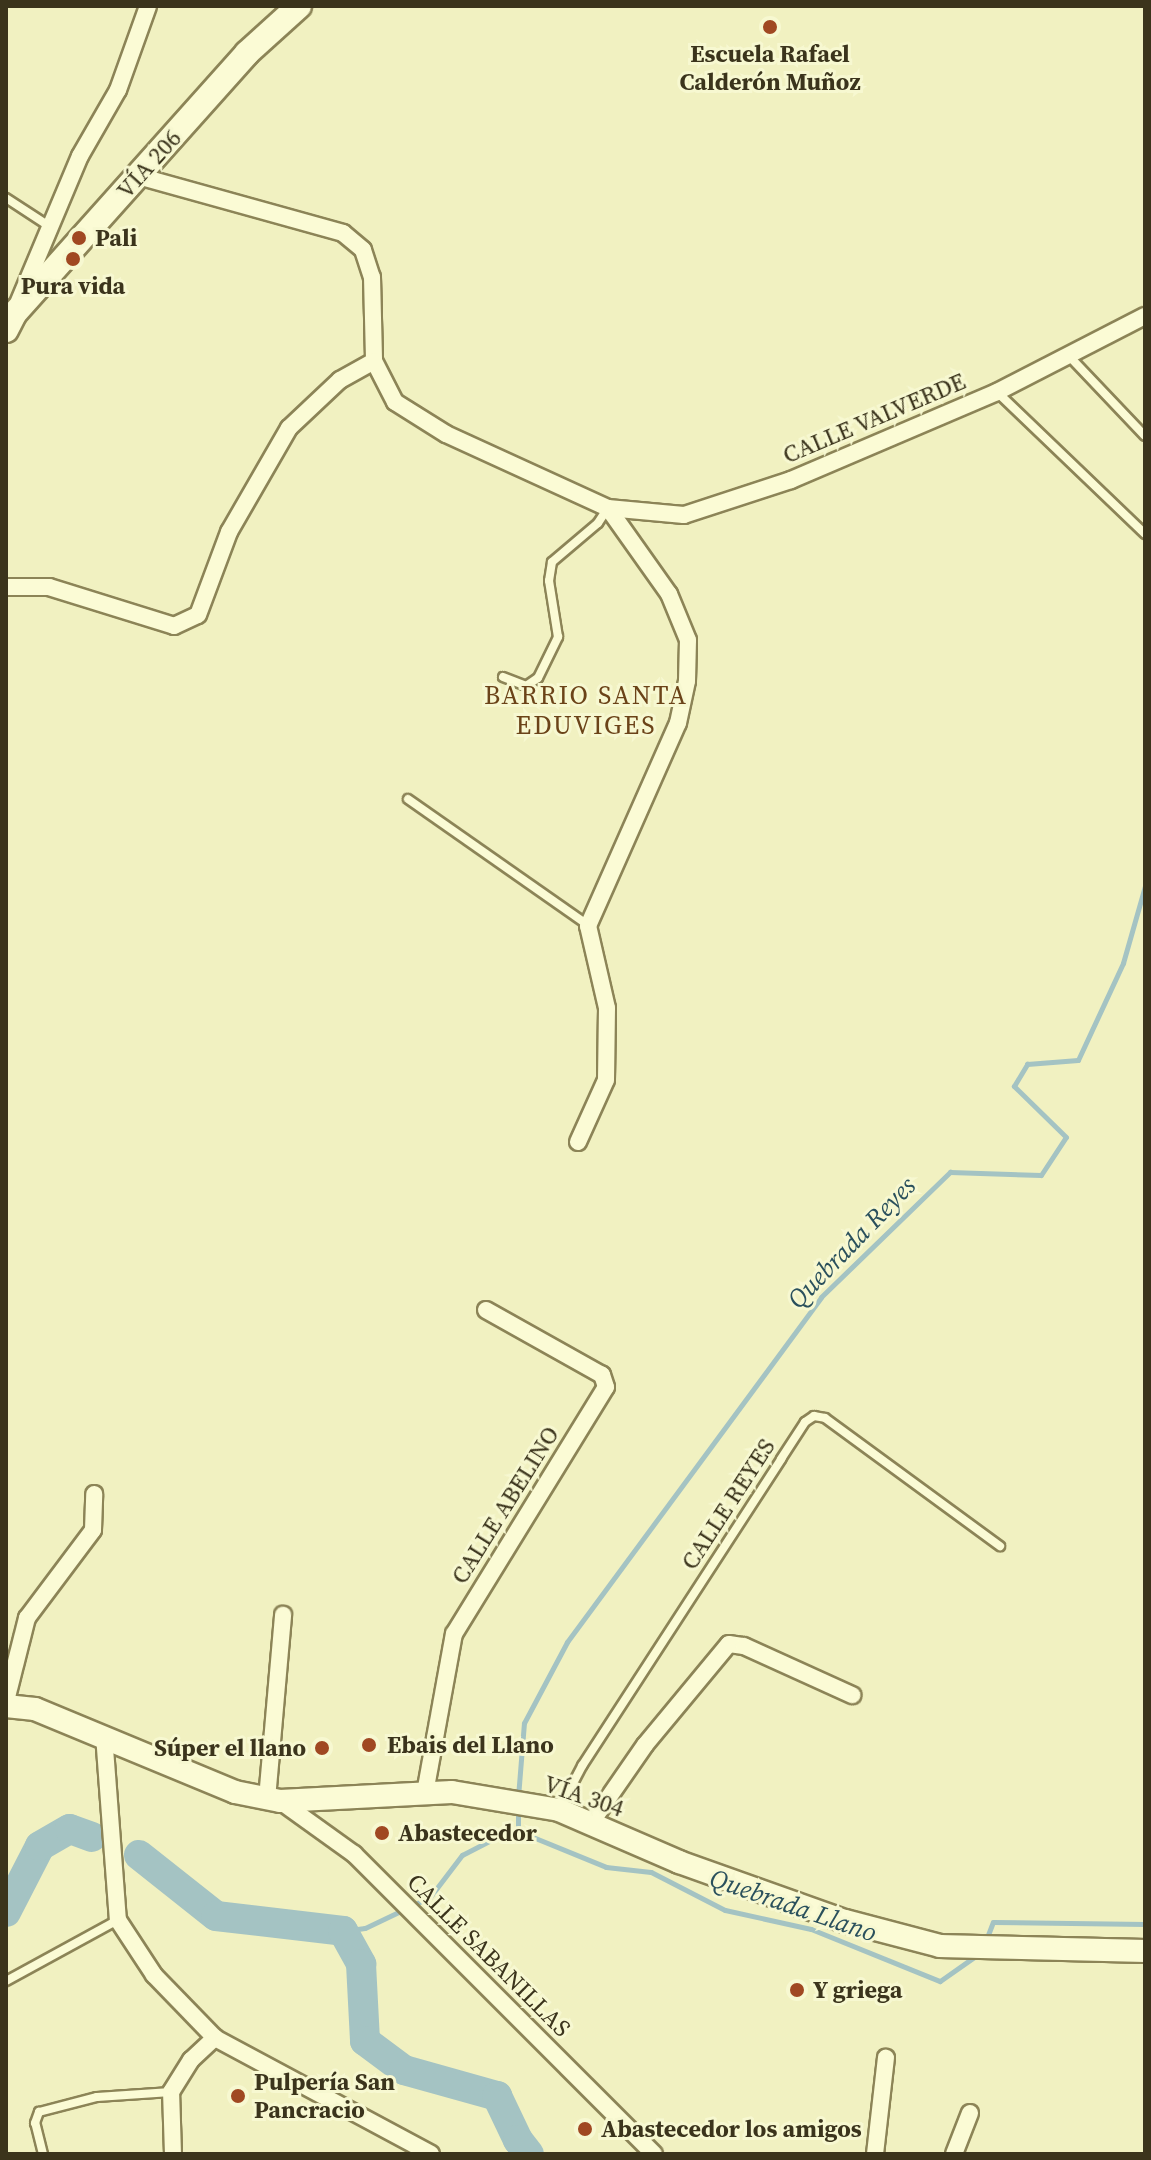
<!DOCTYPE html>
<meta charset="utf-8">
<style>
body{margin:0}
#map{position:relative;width:1151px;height:2160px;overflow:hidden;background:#f1f1c1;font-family:"Source Serif 4",serif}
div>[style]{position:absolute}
.stream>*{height:5px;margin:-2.5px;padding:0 2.5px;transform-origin:2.5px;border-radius:2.5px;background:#a4c3c3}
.river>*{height:30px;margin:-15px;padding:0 15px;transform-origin:15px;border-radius:15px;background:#a4c3c3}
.roads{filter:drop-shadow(2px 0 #8c8457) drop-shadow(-2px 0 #8c8457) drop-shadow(0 2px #8c8457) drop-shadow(0 -2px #8c8457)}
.service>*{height:8px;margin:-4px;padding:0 4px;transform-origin:4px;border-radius:4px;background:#fbfbd5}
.minor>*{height:16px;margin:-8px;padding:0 8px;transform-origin:8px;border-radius:8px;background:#fbfbd5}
.tertiary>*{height:22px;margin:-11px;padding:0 11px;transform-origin:11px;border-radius:11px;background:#fbfbd5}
.secondary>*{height:24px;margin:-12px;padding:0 12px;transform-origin:12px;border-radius:12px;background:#fbfbd5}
.dots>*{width:22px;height:22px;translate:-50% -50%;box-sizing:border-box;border:4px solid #f7f8d1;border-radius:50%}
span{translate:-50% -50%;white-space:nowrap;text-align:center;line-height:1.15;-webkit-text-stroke:6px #f7f8d1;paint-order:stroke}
.poi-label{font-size:24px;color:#3b341c;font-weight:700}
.left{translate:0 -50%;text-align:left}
.right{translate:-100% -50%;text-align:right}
.street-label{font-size:24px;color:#3b341c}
.neighbourhood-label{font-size:26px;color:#6b4318;letter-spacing:2px}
.water-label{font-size:26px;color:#2a505c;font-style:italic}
.frame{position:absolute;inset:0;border:8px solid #3b341c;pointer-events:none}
</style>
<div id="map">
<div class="stream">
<div style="left:518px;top:1797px;width:74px;rotate:-85.4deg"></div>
<div style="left:524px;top:1723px;width:92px;rotate:-62deg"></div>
<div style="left:567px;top:1642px;width:428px;rotate:-53.6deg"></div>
<div style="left:821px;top:1297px;width:180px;rotate:-44.1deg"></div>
<div style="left:950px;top:1172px;width:91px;rotate:1.9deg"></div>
<div style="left:1041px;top:1175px;width:45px;rotate:-56.7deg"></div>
<div style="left:1066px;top:1137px;width:73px;rotate:-135.6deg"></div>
<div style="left:1014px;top:1086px;width:26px;rotate:-59deg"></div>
<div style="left:1027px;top:1064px;width:51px;rotate:-4.5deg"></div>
<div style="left:1078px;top:1060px;width:107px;rotate:-65.1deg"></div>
<div style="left:1123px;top:963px;width:80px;rotate:-74.1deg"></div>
<div style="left:518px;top:1831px;width:20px;rotate:-90deg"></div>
<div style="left:343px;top:1931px;width:22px;rotate:-8deg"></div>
<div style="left:365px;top:1928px;width:72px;rotate:-25.5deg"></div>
<div style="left:430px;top:1897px;width:53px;rotate:-52.7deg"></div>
<div style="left:462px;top:1855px;width:42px;rotate:-27.2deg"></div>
<div style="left:499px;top:1836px;width:20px;rotate:-15deg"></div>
<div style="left:518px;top:1831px;width:95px;rotate:22.2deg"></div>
<div style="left:606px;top:1867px;width:45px;rotate:6.3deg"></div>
<div style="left:651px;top:1872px;width:83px;rotate:27.2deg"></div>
<div style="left:725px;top:1910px;width:88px;rotate:12.5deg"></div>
<div style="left:811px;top:1929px;width:139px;rotate:22deg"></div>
<div style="left:940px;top:1981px;width:45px;rotate:-35.1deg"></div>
<div style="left:986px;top:1940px;width:19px;rotate:-69deg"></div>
<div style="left:993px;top:1922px;width:152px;rotate:0.8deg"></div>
</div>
<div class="river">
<div style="left:139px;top:1855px;width:98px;rotate:38.4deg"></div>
<div style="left:216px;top:1916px;width:128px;rotate:6.7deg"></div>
<div style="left:343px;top:1931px;width:38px;rotate:61deg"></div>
<div style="left:361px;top:1964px;width:77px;rotate:87deg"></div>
<div style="left:365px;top:2041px;width:49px;rotate:36.6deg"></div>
<div style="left:404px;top:2070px;width:97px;rotate:15.6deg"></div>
<div style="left:497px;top:2096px;width:49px;rotate:64.5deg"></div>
<div style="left:518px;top:2140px;width:18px;rotate:52deg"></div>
<div style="left:6px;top:1912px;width:74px;rotate:-62.7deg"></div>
<div style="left:40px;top:1846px;width:34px;rotate:-30deg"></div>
<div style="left:70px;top:1829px;width:23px;rotate:20deg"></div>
</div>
<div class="roads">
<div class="service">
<div style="left:6px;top:198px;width:51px;rotate:33.1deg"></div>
<div style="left:1069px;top:356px;width:110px;rotate:46.5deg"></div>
<div style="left:997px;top:392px;width:205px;rotate:43.8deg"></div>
<div style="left:503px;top:677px;width:25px;rotate:21deg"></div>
<div style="left:526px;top:686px;width:14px;rotate:-34deg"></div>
<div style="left:538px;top:678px;width:46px;rotate:-64deg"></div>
<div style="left:558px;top:637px;width:57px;rotate:-99.1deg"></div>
<div style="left:549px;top:581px;width:19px;rotate:-81deg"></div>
<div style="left:552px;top:562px;width:60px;rotate:-40.3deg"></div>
<div style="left:598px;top:523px;width:17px;rotate:-57deg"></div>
<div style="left:408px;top:799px;width:220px;rotate:35deg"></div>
<div style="left:559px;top:1810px;width:50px;rotate:-62.4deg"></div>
<div style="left:582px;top:1766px;width:366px;rotate:-57deg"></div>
<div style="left:781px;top:1459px;width:44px;rotate:-57deg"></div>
<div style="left:805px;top:1422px;width:11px;rotate:-34deg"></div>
<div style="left:814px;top:1416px;width:11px;rotate:10deg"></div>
<div style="left:825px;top:1418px;width:217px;rotate:36.2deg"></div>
<div style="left:6px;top:1981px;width:128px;rotate:-28.6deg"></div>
<div style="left:43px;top:2154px;width:32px;rotate:-104deg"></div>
<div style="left:35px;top:2123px;width:12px;rotate:-70deg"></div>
<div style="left:39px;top:2112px;width:60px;rotate:-14.5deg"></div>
<div style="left:97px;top:2097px;width:74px;rotate:-3.9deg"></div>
</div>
<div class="minor">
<div style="left:138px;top:176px;width:213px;rotate:15.5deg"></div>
<div style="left:343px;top:233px;width:26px;rotate:40deg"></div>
<div style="left:363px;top:250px;width:28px;rotate:72deg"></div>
<div style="left:372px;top:277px;width:84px;rotate:88.6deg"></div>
<div style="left:374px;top:361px;width:46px;rotate:62.9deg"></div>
<div style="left:395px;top:402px;width:60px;rotate:32.1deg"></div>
<div style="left:446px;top:434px;width:178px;rotate:24.6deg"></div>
<div style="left:608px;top:508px;width:76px;rotate:5.3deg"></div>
<div style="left:684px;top:515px;width:113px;rotate:-18.1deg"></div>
<div style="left:791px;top:480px;width:224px;rotate:-23.1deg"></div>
<div style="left:997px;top:392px;width:166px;rotate:-27.2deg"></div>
<div style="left:19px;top:301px;width:157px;rotate:-67.2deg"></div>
<div style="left:80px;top:156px;width:76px;rotate:-60.1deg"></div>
<div style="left:118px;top:90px;width:89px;rotate:-70.3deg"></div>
<div style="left:6px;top:587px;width:43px"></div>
<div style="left:49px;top:587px;width:131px;rotate:17.3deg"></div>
<div style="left:174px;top:626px;width:26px;rotate:-25deg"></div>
<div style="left:198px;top:615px;width:89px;rotate:-69.5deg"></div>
<div style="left:229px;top:532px;width:120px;rotate:-60deg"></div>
<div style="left:289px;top:428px;width:70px;rotate:-43.3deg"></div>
<div style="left:340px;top:380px;width:39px;rotate:-29deg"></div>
<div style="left:578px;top:1142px;width:68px;rotate:-65.7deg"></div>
<div style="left:606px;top:1080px;width:72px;rotate:-89.2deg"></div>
<div style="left:607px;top:1008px;width:84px;rotate:-103deg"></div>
<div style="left:588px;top:926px;width:222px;rotate:-66.1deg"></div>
<div style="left:678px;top:723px;width:43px;rotate:-77.9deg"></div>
<div style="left:687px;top:681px;width:41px;rotate:-88.6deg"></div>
<div style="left:688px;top:640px;width:50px;rotate:-112.4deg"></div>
<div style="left:669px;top:594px;width:105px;rotate:-125.3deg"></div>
<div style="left:6px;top:1701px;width:86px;rotate:-75.8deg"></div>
<div style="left:27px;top:1618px;width:110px;rotate:-53.1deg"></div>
<div style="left:93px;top:1530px;width:36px;rotate:-88deg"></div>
<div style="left:104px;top:1735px;width:186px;rotate:85.7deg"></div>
<div style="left:118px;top:1920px;width:66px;rotate:56.8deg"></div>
<div style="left:154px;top:1975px;width:88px;rotate:45.9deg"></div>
<div style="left:215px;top:2038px;width:245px;rotate:28.2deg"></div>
<div style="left:425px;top:1793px;width:162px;rotate:-79.7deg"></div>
<div style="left:454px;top:1634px;width:290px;rotate:-58.4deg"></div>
<div style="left:606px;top:1387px;width:13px;rotate:-108deg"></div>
<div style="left:602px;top:1375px;width:133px;rotate:-150.7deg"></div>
<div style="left:267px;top:1799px;width:185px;rotate:-85deg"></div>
<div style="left:280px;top:1801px;width:91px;rotate:35.6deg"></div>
<div style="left:354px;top:1854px;width:424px;rotate:45deg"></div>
<div style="left:591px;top:1823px;width:95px;rotate:-55.3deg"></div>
<div style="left:645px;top:1745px;width:131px;rotate:-50.3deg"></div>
<div style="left:729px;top:1644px;width:15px;rotate:8deg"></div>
<div style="left:744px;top:1646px;width:119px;rotate:24.4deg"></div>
<div style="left:173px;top:2154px;width:62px;rotate:-91.8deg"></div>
<div style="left:171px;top:2092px;width:38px;rotate:-58deg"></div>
<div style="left:191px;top:2060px;width:33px;rotate:-43deg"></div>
<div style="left:875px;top:2154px;width:97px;rotate:-83.5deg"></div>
<div style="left:954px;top:2154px;width:44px;rotate:-68.7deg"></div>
</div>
<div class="tertiary">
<div style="left:6px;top:1706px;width:29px;rotate:6deg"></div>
<div style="left:35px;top:1709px;width:217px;rotate:22.5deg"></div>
<div style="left:235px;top:1792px;width:46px;rotate:11.3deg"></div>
<div style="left:280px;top:1801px;width:172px;rotate:-3deg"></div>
<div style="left:452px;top:1792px;width:109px;rotate:9.5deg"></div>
<div style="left:559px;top:1810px;width:131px;rotate:23.4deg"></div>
<div style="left:679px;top:1862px;width:176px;rotate:19.6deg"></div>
<div style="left:845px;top:1921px;width:98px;rotate:14.7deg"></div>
<div style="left:940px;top:1946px;width:205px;rotate:1.4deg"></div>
</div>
<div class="secondary">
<div style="left:6px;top:330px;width:18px;rotate:-63deg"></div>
<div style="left:14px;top:314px;width:350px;rotate:-48.2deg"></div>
<div style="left:247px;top:53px;width:70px;rotate:-42.1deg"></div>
</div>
</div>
<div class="dots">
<div style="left:770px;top:27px;background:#a04822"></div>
<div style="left:79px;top:238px;background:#a04822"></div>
<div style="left:73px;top:259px;background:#a04822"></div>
<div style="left:369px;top:1745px;background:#a04822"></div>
<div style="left:322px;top:1748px;background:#a04822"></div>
<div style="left:382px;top:1833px;background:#a04822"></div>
<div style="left:797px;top:1990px;background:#a04822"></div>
<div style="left:238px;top:2096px;background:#a04822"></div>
<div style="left:585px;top:2129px;background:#a04822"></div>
</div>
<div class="poi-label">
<span style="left:770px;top:68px">Escuela Rafael<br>Calderón Muñoz</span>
<span class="left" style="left:95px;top:238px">Pali</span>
<span style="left:73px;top:286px">Pura vida</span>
<span class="left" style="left:387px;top:1745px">Ebais del Llano</span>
<span class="right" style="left:306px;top:1748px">Súper el llano</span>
<span class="left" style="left:398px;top:1833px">Abastecedor</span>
<span class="left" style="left:813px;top:1990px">Y griega</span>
<span class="left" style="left:254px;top:2096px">Pulpería San<br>Pancracio</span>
<span class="left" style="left:601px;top:2129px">Abastecedor los amigos</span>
</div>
<div class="street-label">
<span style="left:149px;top:164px;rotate:-48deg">VÍA 206</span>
<span style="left:874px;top:418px;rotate:-23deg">CALLE VALVERDE</span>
<span style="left:728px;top:1504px;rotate:-57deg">CALLE REYES</span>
<span style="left:505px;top:1505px;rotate:-58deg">CALLE ABELINO</span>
<span style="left:584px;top:1796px;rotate:19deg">VÍA 304</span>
<span style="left:489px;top:1955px;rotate:45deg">CALLE SABANILLAS</span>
</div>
<div class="neighbourhood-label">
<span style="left:586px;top:711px">BARRIO SANTA<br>EDUVIGES</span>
</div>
<div class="water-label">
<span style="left:852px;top:1243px;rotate:-46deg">Quebrada Reyes</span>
<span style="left:793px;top:1906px;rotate:19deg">Quebrada Llano</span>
</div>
<div class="frame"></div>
</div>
